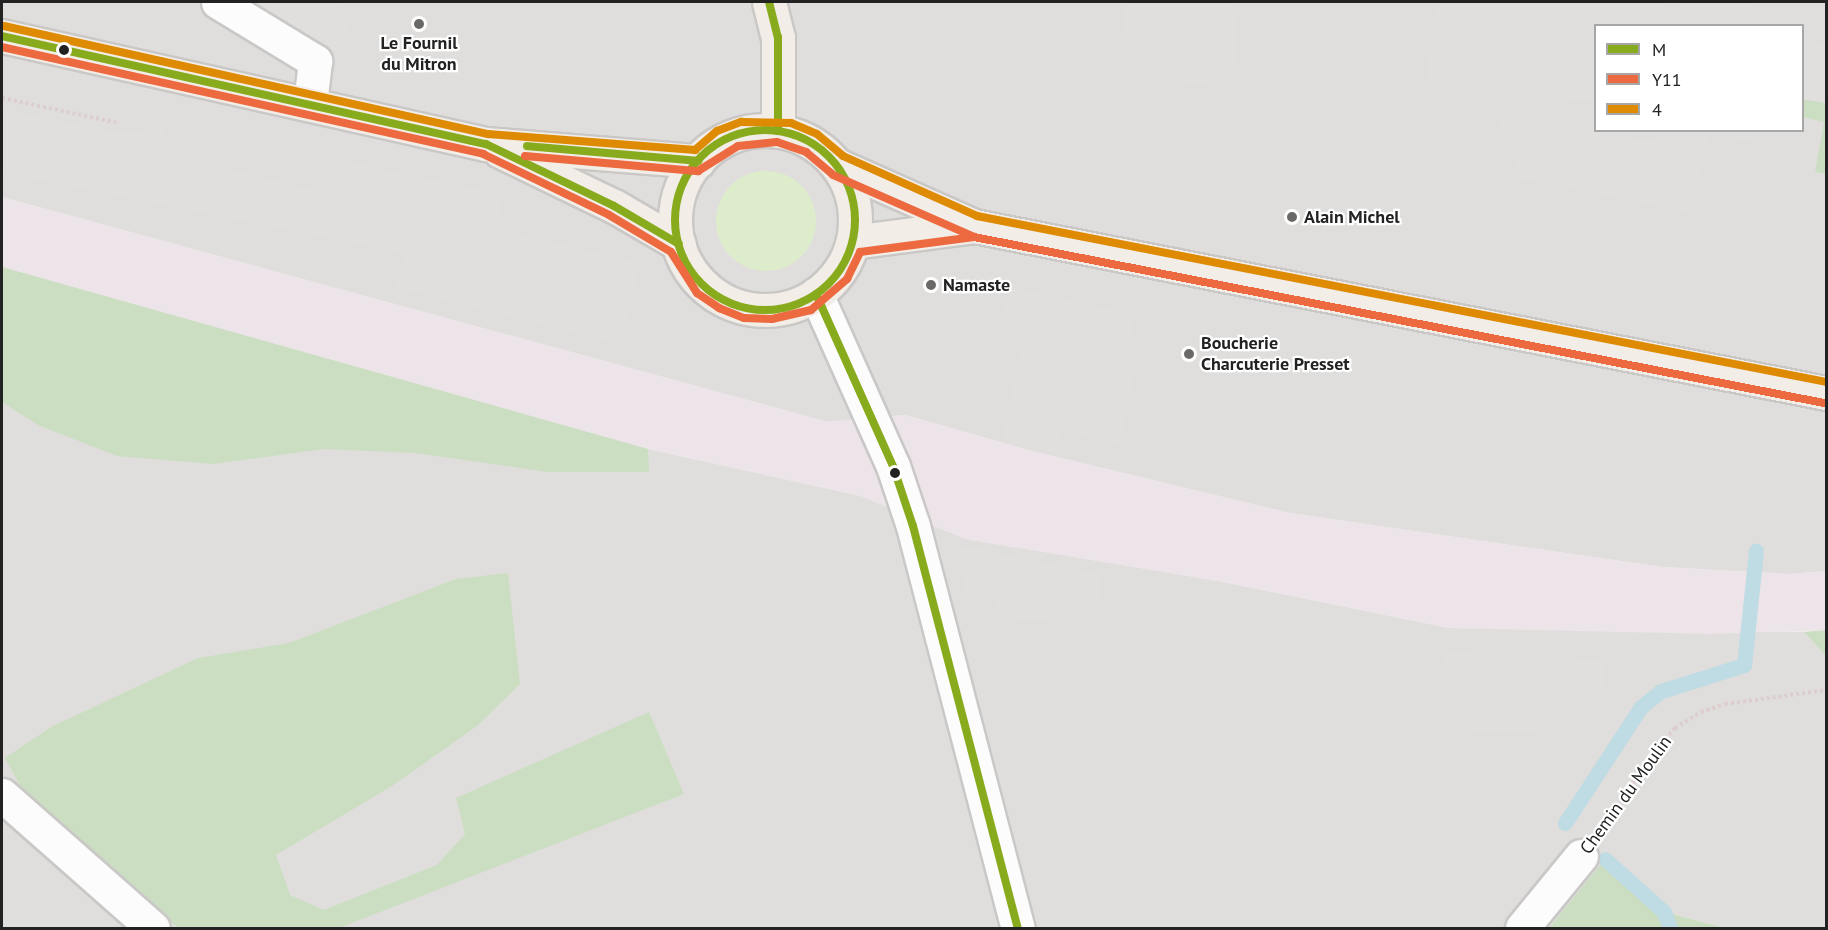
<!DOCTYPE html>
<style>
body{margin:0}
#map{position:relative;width:1828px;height:930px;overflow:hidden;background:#f0eeeb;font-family:"PT Sans",sans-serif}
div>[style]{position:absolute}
.residential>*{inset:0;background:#dfdedc}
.industrial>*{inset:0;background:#ede4e9}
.grass>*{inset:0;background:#ddeccb}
.round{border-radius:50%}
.forest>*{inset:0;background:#cbdec1}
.parking>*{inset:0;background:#e0dfde;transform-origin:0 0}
.stream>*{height:15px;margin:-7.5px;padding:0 7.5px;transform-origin:7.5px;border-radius:7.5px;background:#bfdbe3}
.path>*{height:4px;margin-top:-2px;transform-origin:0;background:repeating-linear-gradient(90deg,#dccecd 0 3px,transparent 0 6px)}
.roads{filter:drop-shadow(2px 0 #c9c8c7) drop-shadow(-2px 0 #c9c8c7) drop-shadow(0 2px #c9c8c7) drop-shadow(0 -2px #c9c8c7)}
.minor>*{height:33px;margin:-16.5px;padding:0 16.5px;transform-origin:16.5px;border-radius:16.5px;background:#fdfcfc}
.major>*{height:33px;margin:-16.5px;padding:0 16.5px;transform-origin:16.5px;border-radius:16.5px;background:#f3ede7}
.major>.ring{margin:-16.5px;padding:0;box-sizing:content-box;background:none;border:33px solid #f3ede7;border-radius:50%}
.bus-1>*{height:8px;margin:-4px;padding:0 4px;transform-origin:4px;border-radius:4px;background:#88ab1d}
.bus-1>.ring{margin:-4px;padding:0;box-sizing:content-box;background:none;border:8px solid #88ab1d;border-radius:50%}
.bus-2>*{height:8px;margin:-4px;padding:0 4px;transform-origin:4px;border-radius:4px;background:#ed6a41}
.bus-3>*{height:8px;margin:-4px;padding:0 4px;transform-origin:4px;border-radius:4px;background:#de8a03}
.dots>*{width:16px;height:16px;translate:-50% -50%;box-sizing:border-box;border:3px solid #fff;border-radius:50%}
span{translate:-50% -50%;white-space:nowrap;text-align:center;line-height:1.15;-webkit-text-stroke:4.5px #fff;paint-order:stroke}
.poi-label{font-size:18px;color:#222;font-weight:700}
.left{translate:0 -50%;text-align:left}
.street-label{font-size:18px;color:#222}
.frame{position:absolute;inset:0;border:3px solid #222;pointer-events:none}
.legend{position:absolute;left:1594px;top:24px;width:210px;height:108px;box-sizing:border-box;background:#fff;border:2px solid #a7a7a7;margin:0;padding:8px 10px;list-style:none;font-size:18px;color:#222}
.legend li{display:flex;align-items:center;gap:12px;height:30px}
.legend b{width:30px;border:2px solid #a7a7a7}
</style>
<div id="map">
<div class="residential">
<div style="clip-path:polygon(evenodd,2px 2px,1826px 2px,1826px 571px,1789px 574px,1663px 567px,1290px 513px,1032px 451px,905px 415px,828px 422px,2px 197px,2px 2px,1596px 26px,1802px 26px,1802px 130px,1596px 130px,1596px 26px)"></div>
<div style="clip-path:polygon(2px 267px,648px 449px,861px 496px,966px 539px,1218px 581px,1449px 628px,1804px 632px,1826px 656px,1826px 928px,1726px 928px,1664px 912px,1605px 859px,1549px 928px,2px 928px)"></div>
</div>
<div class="industrial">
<div style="clip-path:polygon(2px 197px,828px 422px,905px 415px,1032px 451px,1290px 513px,1663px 567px,1789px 574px,1826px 571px,1826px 630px,1710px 634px,1449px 628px,1218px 581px,966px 539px,861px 496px,648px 449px,2px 267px)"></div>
</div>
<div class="grass">
<div class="round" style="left:716px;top:171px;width:100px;height:100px"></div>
</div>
<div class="forest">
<div style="clip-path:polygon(1826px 95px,1826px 174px,1815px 172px,1824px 122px,1803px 117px,1802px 99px,1825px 103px)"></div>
<div style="clip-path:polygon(2px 267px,648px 449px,649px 472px,548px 472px,415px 453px,324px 449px,213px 464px,117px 456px,38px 425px,2px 402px)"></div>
<div style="clip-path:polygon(508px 573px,520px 684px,477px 726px,392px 786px,276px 855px,290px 895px,324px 910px,437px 865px,465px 834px,456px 798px,649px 712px,684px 794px,339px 928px,178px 928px,30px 804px,5px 758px,51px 727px,198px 658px,289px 643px,456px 579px)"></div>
<div style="clip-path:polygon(1826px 630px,1826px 656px,1804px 632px)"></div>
<div style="clip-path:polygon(1605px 859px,1664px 912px,1726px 928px,1549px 928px)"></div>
</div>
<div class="parking">
<div style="clip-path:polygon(233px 2px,341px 2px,352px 44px,315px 61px)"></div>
<div style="clip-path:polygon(1125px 2px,1234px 2px,1237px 66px,1225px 81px,1148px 89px,1126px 59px)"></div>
<div style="clip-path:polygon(1436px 2px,1668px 2px,1664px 25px,1596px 26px,1595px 100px,1425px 95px)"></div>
<div style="left:1678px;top:2px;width:74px;height:24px"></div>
<div style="clip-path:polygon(1802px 40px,1826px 44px,1825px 103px,1803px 99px)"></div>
<div style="clip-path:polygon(1490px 100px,1595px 105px,1596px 130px,1629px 131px,1629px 139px,1654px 140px,1655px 131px,1709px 131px,1692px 213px,1521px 178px)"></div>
<div style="clip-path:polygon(2px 109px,117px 133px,164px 128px,166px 141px,205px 147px,222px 175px,239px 172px,317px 191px,324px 157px,503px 194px,495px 229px,640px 263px,622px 345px,396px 287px,405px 253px,2px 172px)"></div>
<div style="clip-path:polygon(1712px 131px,1712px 130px,1753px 131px,1751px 142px,1711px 135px)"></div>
<div style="clip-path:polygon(1009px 287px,1135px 315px,1125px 362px,1135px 365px,1120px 445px,1061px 431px,1055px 454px,1002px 440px,1022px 346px,997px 340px)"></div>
<div style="clip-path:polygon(957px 545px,1102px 575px,1097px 614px,1002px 623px,993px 595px,965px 591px)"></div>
<div style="clip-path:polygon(1443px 652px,1606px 660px,1597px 737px,1468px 730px,1441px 696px)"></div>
</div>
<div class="stream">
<div style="left:1565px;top:823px;width:139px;rotate:-56.8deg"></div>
<div style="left:1641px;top:707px;width:26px;rotate:-39deg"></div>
<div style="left:1661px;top:691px;width:87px;rotate:-17.4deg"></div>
<div style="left:1744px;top:665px;width:115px;rotate:-84deg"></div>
<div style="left:1605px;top:859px;width:79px;rotate:41.9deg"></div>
<div style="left:1664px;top:912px;width:17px;rotate:69deg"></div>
</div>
<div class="path">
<div style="left:2px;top:98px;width:120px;rotate:12.1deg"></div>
<div style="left:1607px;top:823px;width:90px;rotate:-56.3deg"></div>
<div style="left:1657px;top:748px;width:27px;rotate:-48deg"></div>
<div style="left:1675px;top:728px;width:31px;rotate:-32deg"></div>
<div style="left:1701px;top:712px;width:25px;rotate:-18deg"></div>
<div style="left:1725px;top:704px;width:102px;rotate:-7.9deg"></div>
</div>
<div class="roads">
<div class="minor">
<div style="left:218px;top:2px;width:114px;rotate:31.3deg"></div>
<div style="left:315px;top:61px;width:43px;rotate:96.6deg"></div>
<div style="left:816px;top:294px;width:188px;rotate:65.9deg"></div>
<div style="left:893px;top:466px;width:63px;rotate:71.6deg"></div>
<div style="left:913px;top:526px;width:415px;rotate:75.4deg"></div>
<div style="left:2px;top:795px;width:201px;rotate:41.4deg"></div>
<div style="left:1522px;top:928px;width:93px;rotate:-50.7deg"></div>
</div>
<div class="major">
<div style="left:769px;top:2px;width:36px;rotate:76deg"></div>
<div style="left:778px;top:37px;width:94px;rotate:90deg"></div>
<div style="left:2px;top:36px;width:496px;rotate:12.6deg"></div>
<div style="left:486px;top:144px;width:213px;rotate:4.6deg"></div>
<div class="ring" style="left:675px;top:130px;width:147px;height:147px"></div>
<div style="left:500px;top:151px;width:127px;rotate:25.8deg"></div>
<div style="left:614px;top:206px;width:75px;rotate:30.3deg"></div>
<div style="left:837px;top:165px;width:150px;rotate:24deg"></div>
<div style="left:974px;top:226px;width:868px;rotate:11.09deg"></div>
<div style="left:853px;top:242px;width:122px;rotate:-7.5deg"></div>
</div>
</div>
<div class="bus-1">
<div style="left:769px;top:2px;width:36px;rotate:76deg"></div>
<div style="left:778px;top:37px;width:94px;rotate:90deg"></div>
<div style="left:2px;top:36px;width:496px;rotate:12.6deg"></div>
<div style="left:486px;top:144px;width:142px;rotate:25.8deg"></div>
<div style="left:614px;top:206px;width:75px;rotate:30.3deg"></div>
<div class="ring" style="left:675px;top:130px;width:172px;height:172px"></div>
<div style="left:527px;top:146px;width:172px;rotate:5deg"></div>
<div style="left:816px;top:294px;width:188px;rotate:65.9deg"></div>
<div style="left:893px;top:466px;width:63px;rotate:71.6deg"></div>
<div style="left:913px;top:526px;width:415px;rotate:75.4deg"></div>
</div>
<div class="bus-2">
<div style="left:2px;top:47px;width:493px;rotate:12.5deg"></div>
<div style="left:483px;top:154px;width:140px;rotate:25.8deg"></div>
<div style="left:609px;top:215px;width:72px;rotate:30.8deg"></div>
<div style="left:671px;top:252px;width:49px;rotate:57.6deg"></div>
<div style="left:697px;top:293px;width:27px;rotate:34deg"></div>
<div style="left:719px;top:308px;width:27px;rotate:22deg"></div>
<div style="left:744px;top:318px;width:28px;rotate:2deg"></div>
<div style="left:772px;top:319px;width:40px;rotate:-13deg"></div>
<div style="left:811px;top:310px;width:48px;rotate:-40.7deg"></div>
<div style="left:847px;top:279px;width:30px;rotate:-64deg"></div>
<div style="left:860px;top:252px;width:115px;rotate:-7.5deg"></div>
<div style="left:974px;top:237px;width:866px;rotate:11.05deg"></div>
<div style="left:525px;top:156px;width:174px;rotate:5deg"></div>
<div style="left:698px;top:171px;width:47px;rotate:-32deg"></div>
<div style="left:738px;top:146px;width:39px;rotate:-6deg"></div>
<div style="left:777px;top:142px;width:31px;rotate:19deg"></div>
<div style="left:806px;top:152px;width:35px;rotate:40deg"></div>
<div style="left:833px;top:175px;width:152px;rotate:23.7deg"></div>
</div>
<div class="bus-3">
<div style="left:4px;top:26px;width:496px;rotate:12.6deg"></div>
<div style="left:488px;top:134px;width:208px;rotate:4.4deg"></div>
<div style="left:695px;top:150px;width:29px;rotate:-41deg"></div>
<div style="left:717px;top:131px;width:26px;rotate:-21deg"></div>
<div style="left:741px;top:122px;width:50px;rotate:1.1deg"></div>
<div style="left:791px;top:123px;width:28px;rotate:23deg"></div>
<div style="left:817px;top:134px;width:34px;rotate:40deg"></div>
<div style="left:843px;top:156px;width:147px;rotate:24.1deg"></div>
<div style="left:977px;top:216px;width:865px;rotate:11.06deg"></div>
</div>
<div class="dots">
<div style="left:419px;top:24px;background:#6a6968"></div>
<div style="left:64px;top:50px;background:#222"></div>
<div style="left:1292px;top:217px;background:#6a6968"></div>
<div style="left:931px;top:285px;background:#6a6968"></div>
<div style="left:1189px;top:354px;background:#6a6968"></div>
<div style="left:895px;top:473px;background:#222"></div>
</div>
<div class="poi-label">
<span style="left:419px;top:54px">Le Fournil<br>du Mitron</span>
<span class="left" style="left:1304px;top:217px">Alain Michel</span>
<span class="left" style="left:943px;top:285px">Namaste</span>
<span class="left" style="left:1201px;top:354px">Boucherie<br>Charcuterie Presset</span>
</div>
<div class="street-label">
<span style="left:1626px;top:795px;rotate:-54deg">Chemin du Moulin</span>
</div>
<div class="frame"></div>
<ul class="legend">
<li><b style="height:8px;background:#88ab1d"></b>M</li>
<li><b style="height:8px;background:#ed6a41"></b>Y11</li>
<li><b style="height:8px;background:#de8a03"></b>4</li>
</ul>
</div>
